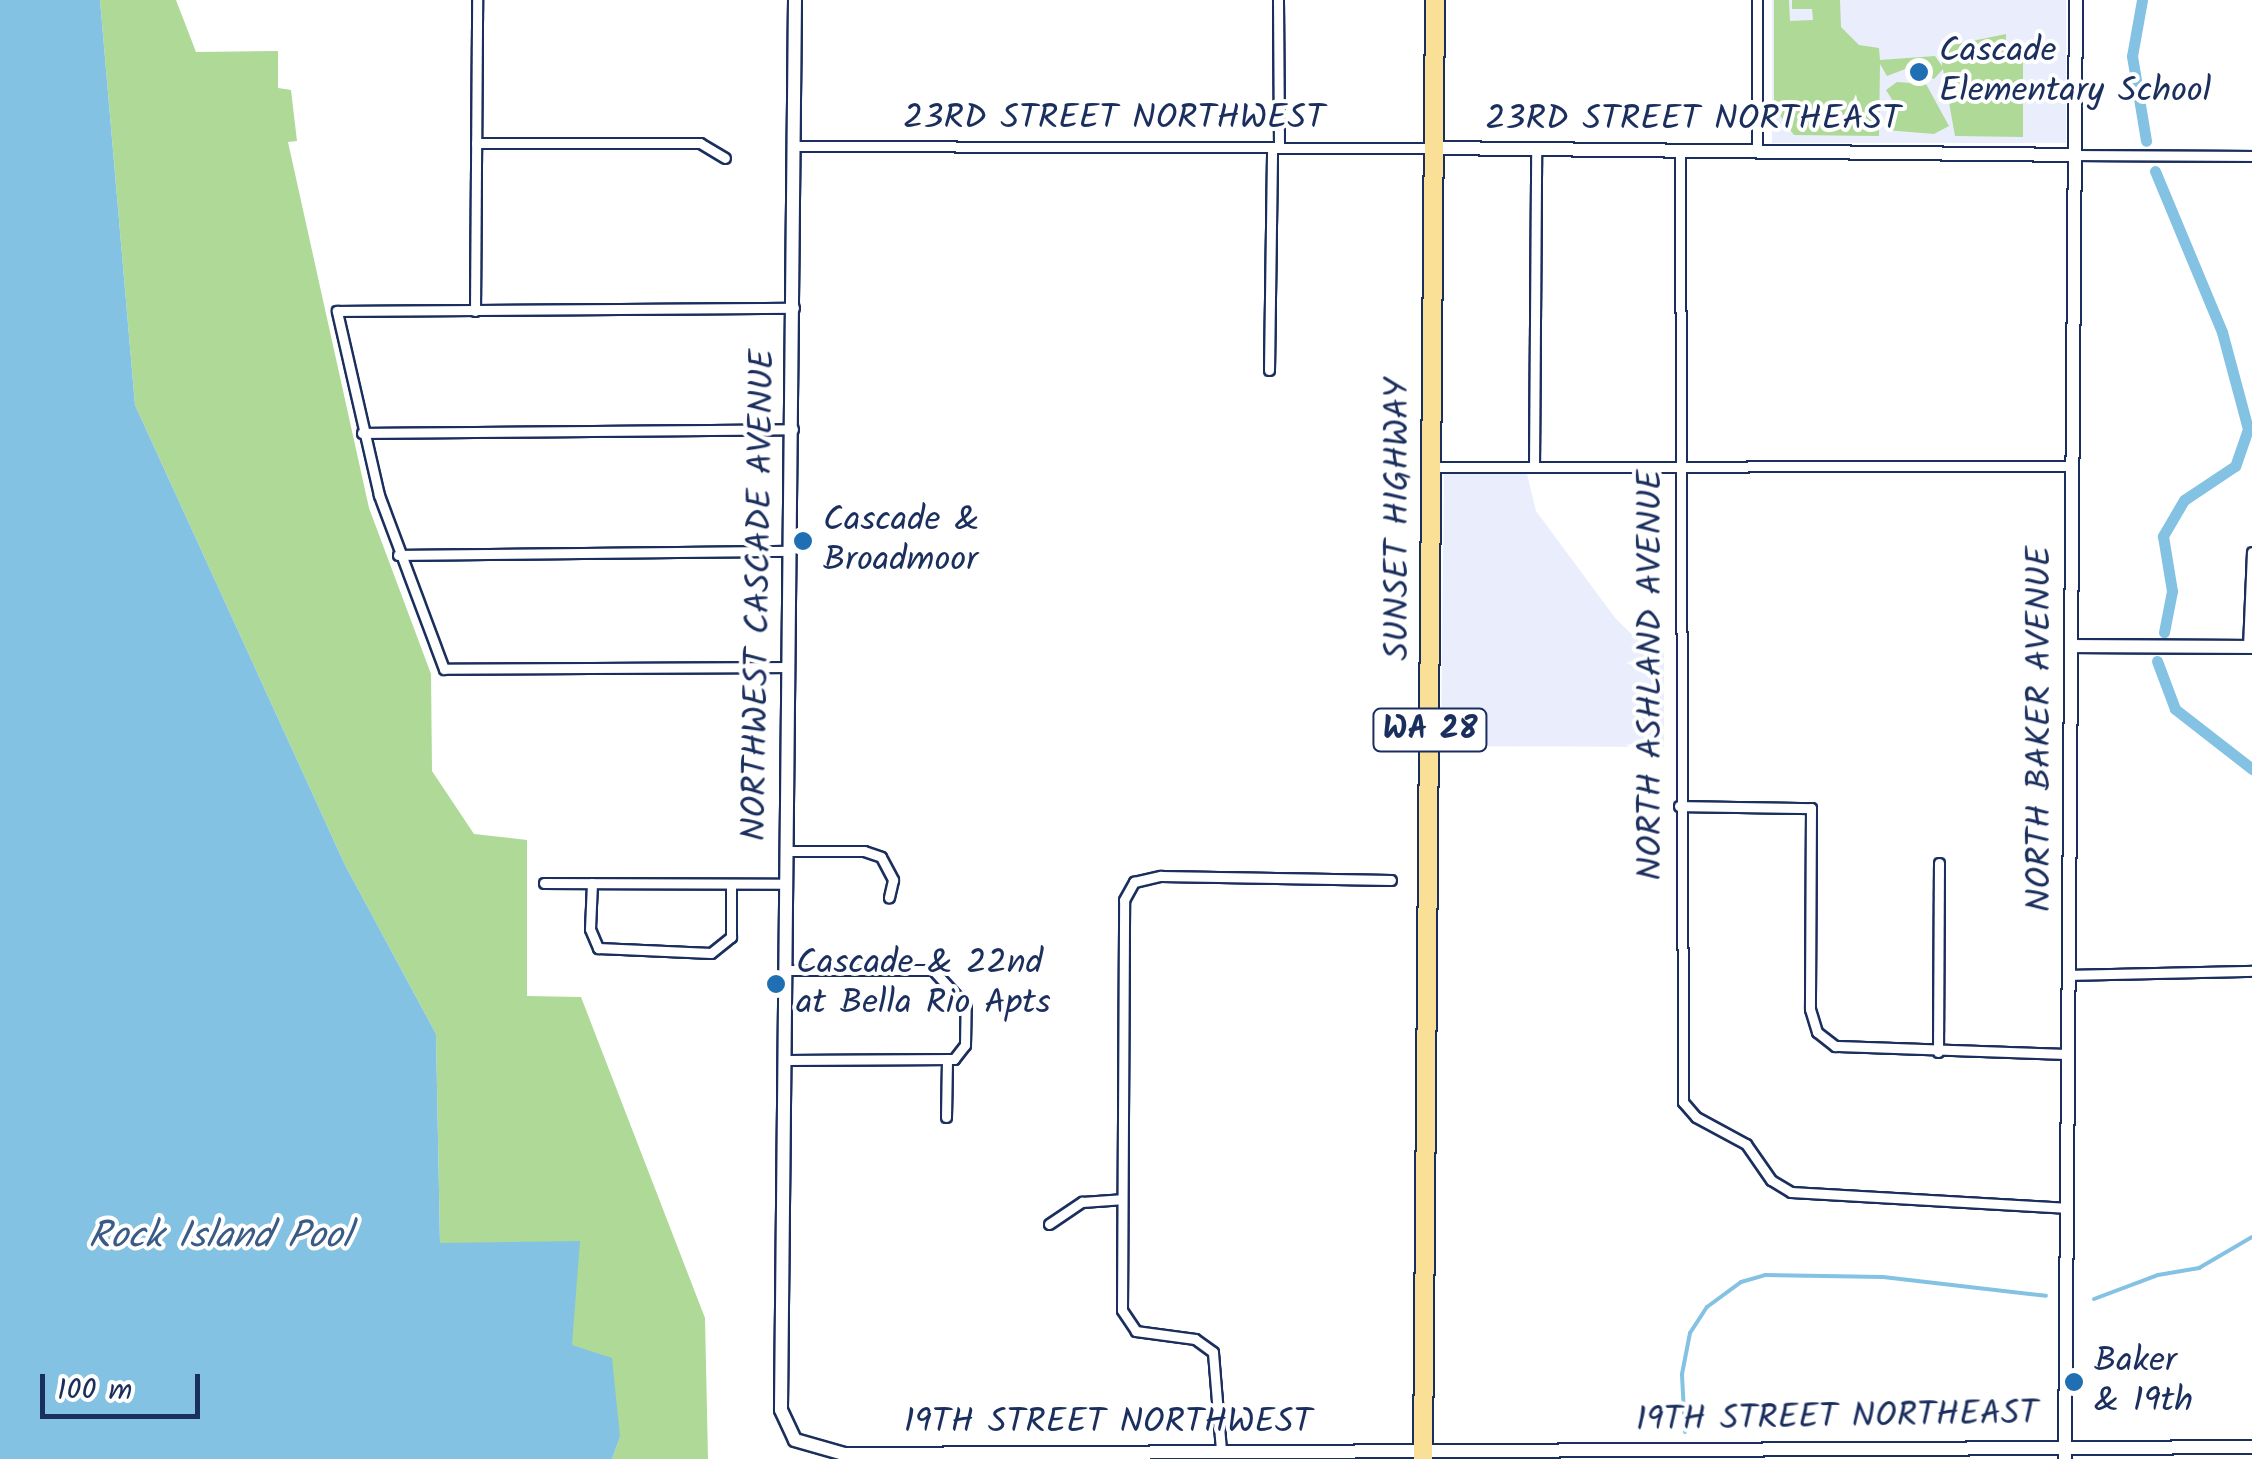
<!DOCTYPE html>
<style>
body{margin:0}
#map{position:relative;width:2252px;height:1459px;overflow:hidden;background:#fff;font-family:Kalam,sans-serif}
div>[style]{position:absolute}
.built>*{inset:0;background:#eaeefc;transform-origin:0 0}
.green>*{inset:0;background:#aed997}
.water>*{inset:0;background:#83c2e3}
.stream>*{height:4px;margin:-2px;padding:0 2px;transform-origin:2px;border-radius:2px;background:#83c2e3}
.canal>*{height:11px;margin:-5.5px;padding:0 5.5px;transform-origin:5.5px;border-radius:5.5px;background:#83c2e3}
.roads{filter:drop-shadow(2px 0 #1b2f5e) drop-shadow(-2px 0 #1b2f5e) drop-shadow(0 2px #1b2f5e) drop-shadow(0 -2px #1b2f5e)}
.street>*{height:9px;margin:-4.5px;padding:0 4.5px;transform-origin:4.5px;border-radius:4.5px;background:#fff}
.secondary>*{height:12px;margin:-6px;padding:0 6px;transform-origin:6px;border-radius:6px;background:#fff}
.highway>*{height:18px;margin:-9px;padding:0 9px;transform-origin:9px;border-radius:9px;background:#fadf96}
.dots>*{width:28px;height:28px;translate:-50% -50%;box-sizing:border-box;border:5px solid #fff;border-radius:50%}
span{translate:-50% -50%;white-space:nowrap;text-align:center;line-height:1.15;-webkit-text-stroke:8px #fff;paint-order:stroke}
.shield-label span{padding:2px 8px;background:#fff;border:2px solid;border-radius:8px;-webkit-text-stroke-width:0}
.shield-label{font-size:32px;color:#1b2f5e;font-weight:700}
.poi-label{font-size:35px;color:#1b2f5e}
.left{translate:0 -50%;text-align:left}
.street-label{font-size:35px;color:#1b2f5e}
.water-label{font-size:38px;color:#3a5b86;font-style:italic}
.scale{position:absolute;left:40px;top:1374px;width:160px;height:45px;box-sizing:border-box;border:5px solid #1b2f5e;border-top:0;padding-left:12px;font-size:30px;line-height:35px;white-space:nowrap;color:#1b2f5e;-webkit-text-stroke:8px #fff;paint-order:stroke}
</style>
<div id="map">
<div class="built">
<div style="left:1772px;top:0;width:294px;height:143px"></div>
<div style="clip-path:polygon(1444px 473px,1527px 474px,1536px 511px,1616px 619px,1644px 646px,1664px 652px,1664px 747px,1441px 746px)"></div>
</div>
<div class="green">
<div style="clip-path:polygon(100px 0,176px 0,196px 52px,278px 51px,278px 88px,291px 90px,297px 141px,288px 142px,369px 508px,431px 674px,432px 771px,474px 834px,527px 840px,527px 996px,581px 997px,705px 1318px,708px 1459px,612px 1459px,620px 1437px,572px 1346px,440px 1243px,436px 1034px,345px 865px,135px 405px)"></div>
<div style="clip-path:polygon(1774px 0,1789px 0,1790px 21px,1813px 20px,1812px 9px,1792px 9px,1792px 0,1840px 0,1841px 27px,1859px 45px,1879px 48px,1880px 60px,1935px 56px,1942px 66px,1943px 47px,2006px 34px,2006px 53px,2023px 53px,2023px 137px,1955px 136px,1943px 69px,1934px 79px,1908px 68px,1887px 76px,1880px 64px,1879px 136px,1794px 135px,1774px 107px)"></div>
<div style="clip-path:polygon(1897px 82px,1926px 84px,1949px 126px,1934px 134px,1886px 130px,1893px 101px,1886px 90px)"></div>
</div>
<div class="water">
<div style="clip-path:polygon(0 0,100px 0,135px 405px,345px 865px,436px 1034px,440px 1243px,580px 1241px,572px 1345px,612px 1358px,620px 1437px,612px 1459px,0 1459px)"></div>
</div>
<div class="stream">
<div style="left:2094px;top:1299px;width:68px;rotate:-20.6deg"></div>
<div style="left:2158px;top:1275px;width:42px;rotate:-9.7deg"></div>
<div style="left:2199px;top:1268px;width:61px;rotate:-30.3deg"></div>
<div style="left:1685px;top:1432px;width:58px;rotate:-93deg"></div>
<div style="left:1682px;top:1374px;width:42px;rotate:-79deg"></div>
<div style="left:1690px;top:1333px;width:31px;rotate:-57deg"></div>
<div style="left:1707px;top:1307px;width:42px;rotate:-36.3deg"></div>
<div style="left:1741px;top:1282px;width:25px;rotate:-16deg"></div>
<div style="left:1765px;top:1275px;width:118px;rotate:1deg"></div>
<div style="left:1883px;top:1277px;width:164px;rotate:6.6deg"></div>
</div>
<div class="canal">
<div style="left:2142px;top:0;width:57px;rotate:100.1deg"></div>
<div style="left:2132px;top:56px;width:86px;rotate:80.6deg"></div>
<div style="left:2155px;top:171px;width:174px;rotate:67.4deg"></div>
<div style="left:2222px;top:332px;width:100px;rotate:75deg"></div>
<div style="left:2248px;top:429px;width:39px;rotate:109deg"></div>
<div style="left:2235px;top:466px;width:61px;rotate:146.3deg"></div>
<div style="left:2184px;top:500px;width:42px;rotate:120.3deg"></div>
<div style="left:2163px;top:536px;width:56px;rotate:80.7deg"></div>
<div style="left:2172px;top:591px;width:42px;rotate:101deg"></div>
<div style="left:2157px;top:661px;width:51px;rotate:69.4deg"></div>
<div style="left:2175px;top:709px;width:98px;rotate:37.9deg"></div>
</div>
<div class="roads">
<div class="street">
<div style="left:1278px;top:0;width:148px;rotate:89.6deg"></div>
<div style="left:476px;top:143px;width:224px"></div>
<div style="left:700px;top:143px;width:29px;rotate:31deg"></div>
<div style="left:795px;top:146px;width:638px;rotate:0.18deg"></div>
<div style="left:1757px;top:149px;width:149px;rotate:-90deg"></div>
<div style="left:1680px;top:150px;width:952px;rotate:89.82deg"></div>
<div style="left:1683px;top:1102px;width:20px;rotate:49deg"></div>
<div style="left:1696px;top:1117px;width:57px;rotate:28.4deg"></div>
<div style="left:1746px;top:1144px;width:44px;rotate:55.2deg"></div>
<div style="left:1771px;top:1180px;width:23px;rotate:31deg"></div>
<div style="left:1791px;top:1192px;width:274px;rotate:3.3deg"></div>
<div style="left:2076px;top:155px;width:176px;rotate:0.3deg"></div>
<div style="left:475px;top:311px;width:311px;rotate:-89.6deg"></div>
<div style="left:1269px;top:370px;width:222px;rotate:-89.2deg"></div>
<div style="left:362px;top:433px;width:431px;rotate:-0.5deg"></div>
<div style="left:1534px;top:466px;width:317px;rotate:-89.6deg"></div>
<div style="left:1431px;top:467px;width:640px;rotate:-0.09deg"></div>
<div style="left:398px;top:555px;width:393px;rotate:-0.6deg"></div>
<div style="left:2248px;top:647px;width:95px;rotate:-87.6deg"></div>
<div style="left:789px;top:667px;width:345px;rotate:179.7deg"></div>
<div style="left:444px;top:669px;width:186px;rotate:-110.5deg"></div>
<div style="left:379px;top:495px;width:189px;rotate:-102.9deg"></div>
<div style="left:337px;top:311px;width:457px;rotate:-0.4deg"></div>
<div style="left:1679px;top:806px;width:132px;rotate:0.9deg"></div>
<div style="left:1811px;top:808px;width:201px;rotate:90.3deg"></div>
<div style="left:1810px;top:1009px;width:24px;rotate:73deg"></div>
<div style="left:1817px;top:1032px;width:23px;rotate:38deg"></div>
<div style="left:1835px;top:1046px;width:234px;rotate:2deg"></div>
<div style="left:786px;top:851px;width:78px"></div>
<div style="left:864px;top:851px;width:18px;rotate:19deg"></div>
<div style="left:881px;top:857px;width:26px;rotate:62deg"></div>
<div style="left:893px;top:880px;width:18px;rotate:103deg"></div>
<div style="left:544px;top:883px;width:242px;rotate:0.2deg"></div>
<div style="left:592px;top:883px;width:46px;rotate:92.5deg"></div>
<div style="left:590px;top:929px;width:21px;rotate:67deg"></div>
<div style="left:598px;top:948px;width:113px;rotate:2.5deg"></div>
<div style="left:711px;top:953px;width:26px;rotate:-39deg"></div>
<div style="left:731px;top:937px;width:53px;rotate:-90deg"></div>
<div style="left:2070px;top:975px;width:182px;rotate:-1.3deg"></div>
<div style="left:1938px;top:1052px;width:189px;rotate:-89.7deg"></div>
<div style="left:786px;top:1060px;width:168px;rotate:-0.3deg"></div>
<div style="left:954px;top:1059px;width:18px;rotate:-52deg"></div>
<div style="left:965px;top:1045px;width:39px;rotate:-89deg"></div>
<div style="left:966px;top:1006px;width:49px;rotate:-132.5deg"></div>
<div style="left:933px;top:970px;width:147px;rotate:180deg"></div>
<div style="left:946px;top:1117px;width:58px;rotate:-89deg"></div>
<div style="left:1049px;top:1224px;width:40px;rotate:-34deg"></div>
<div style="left:1082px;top:1202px;width:39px;rotate:-4deg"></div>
<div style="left:1221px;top:1450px;width:98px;rotate:-94.7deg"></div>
<div style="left:1213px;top:1352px;width:22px;rotate:-144deg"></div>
<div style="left:1195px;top:1339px;width:60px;rotate:-172.3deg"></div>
<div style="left:1136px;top:1331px;width:25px;rotate:-124deg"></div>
<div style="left:1122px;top:1310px;width:410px;rotate:-89.7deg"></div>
<div style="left:1124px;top:900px;width:21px;rotate:-61deg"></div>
<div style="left:1134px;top:882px;width:28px;rotate:-13deg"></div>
<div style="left:1161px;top:876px;width:230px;rotate:1deg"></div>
</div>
<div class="secondary">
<div style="left:795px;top:0;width:1410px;rotate:90.57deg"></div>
<div style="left:781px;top:1410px;width:33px;rotate:65deg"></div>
<div style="left:795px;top:1440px;width:51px;rotate:15.9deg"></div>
<div style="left:844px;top:1454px;width:1408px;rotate:-0.28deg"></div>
<div style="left:1433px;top:148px;width:643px;rotate:0.62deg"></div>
<div style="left:2071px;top:646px;width:181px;rotate:0.3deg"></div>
<div style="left:2065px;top:1459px;width:1459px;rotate:-89.57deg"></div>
</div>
<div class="highway">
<div style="left:1423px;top:1459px;width:1459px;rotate:-89.53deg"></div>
</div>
</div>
<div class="dots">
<div style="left:1919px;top:72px;background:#1f6fb2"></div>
<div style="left:803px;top:541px;background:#1f6fb2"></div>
<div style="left:776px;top:984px;background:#1f6fb2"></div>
<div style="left:2074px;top:1382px;background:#1f6fb2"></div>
</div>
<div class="shield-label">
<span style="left:1430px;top:730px">WA 28</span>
</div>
<div class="poi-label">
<span class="left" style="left:1939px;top:72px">Cascade<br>Elementary School</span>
<span class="left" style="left:823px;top:541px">Cascade &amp;<br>Broadmoor</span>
<span class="left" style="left:796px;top:984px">Cascade &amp; 22nd<br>at Bella Rio Apts</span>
<span class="left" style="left:2094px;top:1382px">Baker<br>&amp; 19th</span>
</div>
<div class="street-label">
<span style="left:1114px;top:119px">23RD STREET NORTHWEST</span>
<span style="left:1693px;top:120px">23RD STREET NORTHEAST</span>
<span style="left:1399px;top:519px;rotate:-90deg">SUNSET HIGHWAY</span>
<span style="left:760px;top:595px;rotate:-89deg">NORTHWEST CASCADE AVENUE</span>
<span style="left:1652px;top:675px;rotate:-90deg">NORTH ASHLAND AVENUE</span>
<span style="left:2041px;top:729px;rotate:-90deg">NORTH BAKER AVENUE</span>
<span style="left:1837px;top:1418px;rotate:-1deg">19TH STREET NORTHEAST</span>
<span style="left:1108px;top:1423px">19TH STREET NORTHWEST</span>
</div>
<div class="water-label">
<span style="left:220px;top:1238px">Rock Island Pool</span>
</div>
<div class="scale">100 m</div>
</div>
